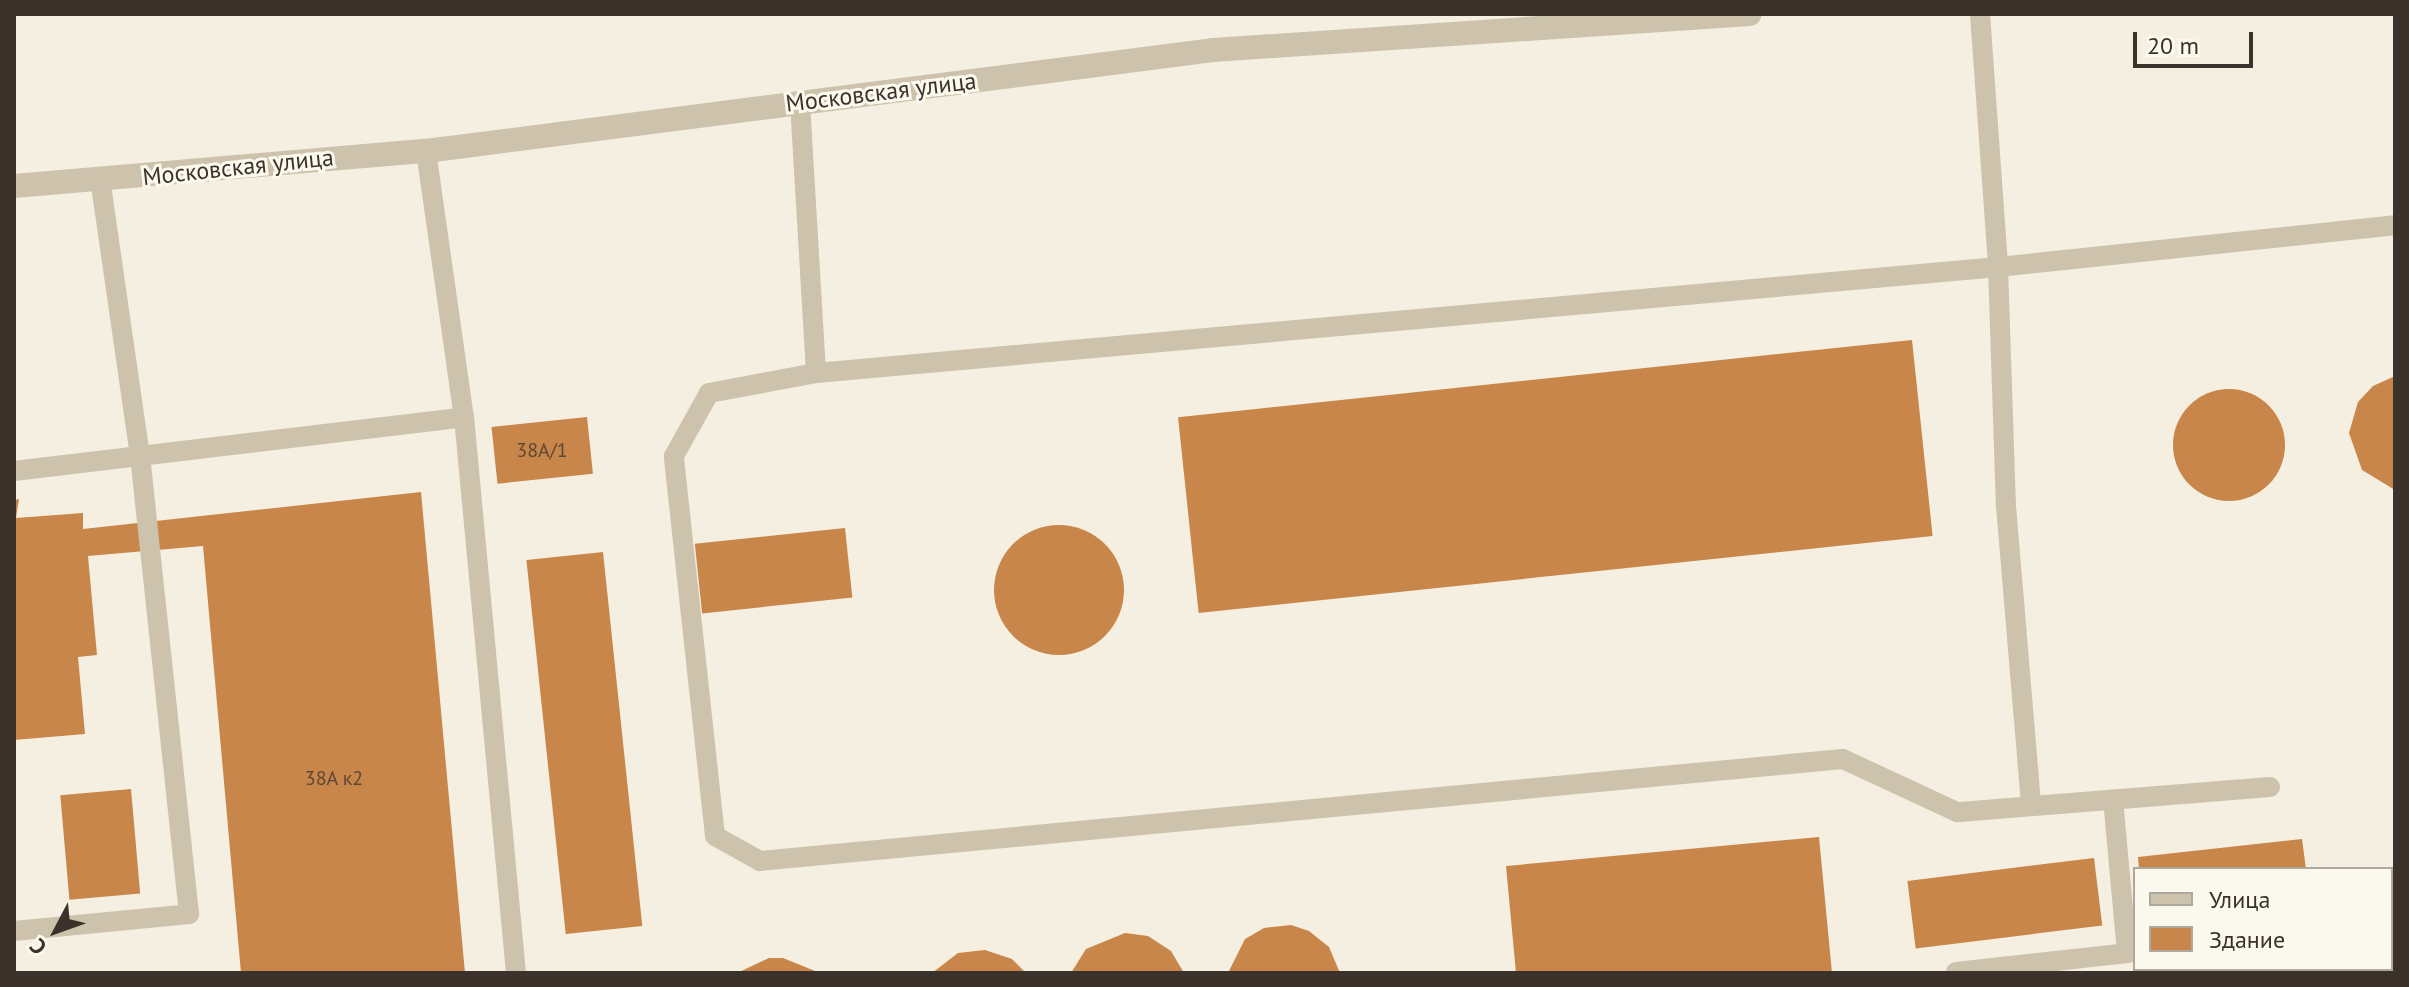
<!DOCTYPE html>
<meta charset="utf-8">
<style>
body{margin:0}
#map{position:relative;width:2409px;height:987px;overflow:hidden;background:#f4efe0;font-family:"PT Sans",sans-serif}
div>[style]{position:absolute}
.building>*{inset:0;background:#c8864a;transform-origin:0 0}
.round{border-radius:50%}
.lane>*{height:20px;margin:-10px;padding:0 10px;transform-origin:10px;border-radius:10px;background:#cdc2ac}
.street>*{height:24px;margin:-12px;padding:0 12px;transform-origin:12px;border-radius:12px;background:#cdc2ac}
.rail>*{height:6px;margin-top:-3px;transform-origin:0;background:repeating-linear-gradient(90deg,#3b332b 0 2px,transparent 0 8px)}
span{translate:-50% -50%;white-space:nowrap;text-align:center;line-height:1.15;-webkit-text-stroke:6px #fbf8ed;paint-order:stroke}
.number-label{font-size:20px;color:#5e4833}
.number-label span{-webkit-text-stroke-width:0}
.street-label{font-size:24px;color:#3b332b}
.frame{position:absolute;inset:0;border:16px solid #3b332b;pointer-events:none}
.legend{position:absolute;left:2133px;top:867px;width:260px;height:104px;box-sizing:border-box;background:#fbf8ed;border:2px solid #aea99f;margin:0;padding:10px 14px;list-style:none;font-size:24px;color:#3b332b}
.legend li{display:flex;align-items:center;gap:16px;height:40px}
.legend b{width:40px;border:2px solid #aea99f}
.north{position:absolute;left:16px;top:891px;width:80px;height:80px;-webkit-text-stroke:6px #fbf8ed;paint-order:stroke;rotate:229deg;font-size:22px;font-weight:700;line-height:32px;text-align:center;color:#3b332b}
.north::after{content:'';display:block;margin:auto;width:28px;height:36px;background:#3b332b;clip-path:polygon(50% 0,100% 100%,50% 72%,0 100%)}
.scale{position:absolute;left:2133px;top:32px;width:120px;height:36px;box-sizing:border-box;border:4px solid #3b332b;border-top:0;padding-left:10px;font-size:24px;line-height:28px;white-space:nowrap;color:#3b332b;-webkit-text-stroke:6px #fbf8ed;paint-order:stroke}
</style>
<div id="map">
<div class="building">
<div style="left:1912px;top:340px;width:197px;height:738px;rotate:84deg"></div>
<div style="clip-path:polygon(2395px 376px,2395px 490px,2362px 470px,2349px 433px,2358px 402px,2373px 386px)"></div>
<div class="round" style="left:2173px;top:389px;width:112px;height:112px"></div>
<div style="left:587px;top:417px;width:57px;height:96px;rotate:84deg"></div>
<div style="clip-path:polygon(421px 492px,465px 973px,241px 973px,203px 546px,88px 556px,97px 655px,78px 657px,85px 734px,14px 740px,14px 500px,19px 499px,16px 518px,83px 513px,83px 529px)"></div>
<div class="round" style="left:994px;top:525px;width:130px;height:130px"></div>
<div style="left:845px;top:528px;width:70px;height:151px;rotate:84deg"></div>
<div style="left:603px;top:552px;width:376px;height:77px;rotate:84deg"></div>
<div style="left:131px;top:789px;width:105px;height:71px;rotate:85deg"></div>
<div style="clip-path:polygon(1819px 837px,1832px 973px,1516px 973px,1506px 866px)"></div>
<div style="clip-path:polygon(2302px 839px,2306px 869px,2139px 869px,2138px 857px)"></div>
<div style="left:2094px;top:858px;width:68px;height:188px;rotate:83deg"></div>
<div style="clip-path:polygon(1291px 925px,1309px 931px,1329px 947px,1340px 973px,1228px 973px,1245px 939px,1264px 928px)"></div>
<div style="clip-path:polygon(1125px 933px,1148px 936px,1171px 951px,1184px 973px,1071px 973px,1086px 949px)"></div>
<div style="clip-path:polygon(985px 950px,1012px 959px,1026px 973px,932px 973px,958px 953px)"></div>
<div style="clip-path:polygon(769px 958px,783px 958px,820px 973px,737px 973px)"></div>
</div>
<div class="lane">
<div style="left:1980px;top:14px;width:254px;rotate:85.9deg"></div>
<div style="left:1998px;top:267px;width:239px;rotate:88.1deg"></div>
<div style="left:2006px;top:506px;width:301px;rotate:85.2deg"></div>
<div style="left:800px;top:103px;width:270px;rotate:86.6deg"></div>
<div style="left:426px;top:151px;width:269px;rotate:81.9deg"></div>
<div style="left:464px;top:417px;width:558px;rotate:84.66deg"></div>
<div style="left:14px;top:471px;width:453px;rotate:-6.8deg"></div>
<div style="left:2270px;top:787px;width:314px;rotate:175.4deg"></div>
<div style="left:1957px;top:812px;width:126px;rotate:-155.1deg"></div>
<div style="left:1843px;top:759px;width:1088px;rotate:174.62deg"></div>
<div style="left:760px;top:861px;width:51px;rotate:-150.9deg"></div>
<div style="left:715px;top:836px;width:382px;rotate:-96.2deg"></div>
<div style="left:674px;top:456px;width:72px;rotate:-60.9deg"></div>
<div style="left:709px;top:393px;width:109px;rotate:-10.6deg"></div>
<div style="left:816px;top:373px;width:1187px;rotate:-5.12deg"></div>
<div style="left:1998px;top:267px;width:399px;rotate:-6deg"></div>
<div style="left:14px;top:931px;width:176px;rotate:-5.5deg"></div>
<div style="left:189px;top:914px;width:461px;rotate:-96.1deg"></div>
<div style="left:140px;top:456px;width:279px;rotate:-98.2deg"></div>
<div style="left:1956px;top:972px;width:172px;rotate:-6.3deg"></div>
<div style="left:2127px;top:953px;width:154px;rotate:-95.2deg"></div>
</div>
<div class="street">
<div style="left:14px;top:186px;width:413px;rotate:-4.9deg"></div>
<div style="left:426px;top:151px;width:793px;rotate:-7.31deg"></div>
<div style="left:1213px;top:50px;width:538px;rotate:-3.84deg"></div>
</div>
<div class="rail">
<div style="left:2391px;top:967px;width:4px"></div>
<div style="left:2339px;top:973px;width:37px;rotate:-6deg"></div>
</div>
<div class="number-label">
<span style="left:542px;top:450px">38А/1</span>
<span style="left:334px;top:778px">38А к2</span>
</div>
<div class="street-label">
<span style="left:881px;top:92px;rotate:-7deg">Московская улица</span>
<span style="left:238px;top:167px;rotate:-6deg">Московская улица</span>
</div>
<div class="frame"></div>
<ul class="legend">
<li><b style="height:10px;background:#cdc2ac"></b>Улица</li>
<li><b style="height:22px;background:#c8864a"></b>Здание</li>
</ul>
<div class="north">С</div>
<div class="scale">20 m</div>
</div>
